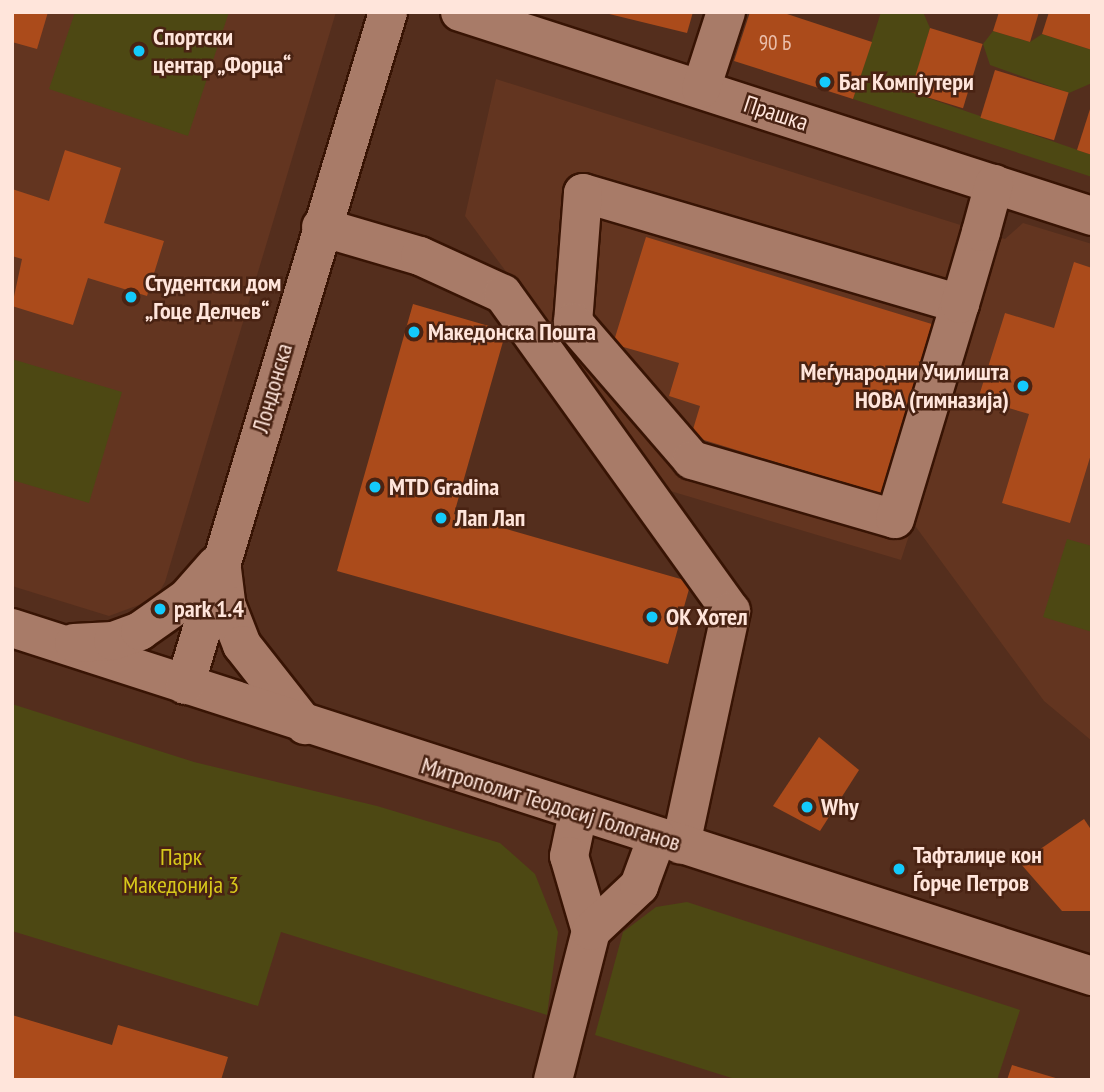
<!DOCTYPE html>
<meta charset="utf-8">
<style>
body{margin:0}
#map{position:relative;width:1104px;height:1092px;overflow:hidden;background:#542e1d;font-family:"PT Sans Narrow",sans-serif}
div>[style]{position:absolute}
.built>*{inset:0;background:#633520}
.green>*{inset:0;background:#4d4813}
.building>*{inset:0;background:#ab4b1b;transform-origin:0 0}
.roads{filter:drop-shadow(2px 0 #381404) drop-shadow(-2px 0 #381404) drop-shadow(0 2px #381404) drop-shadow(0 -2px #381404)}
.minor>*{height:38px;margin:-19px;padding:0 19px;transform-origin:19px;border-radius:19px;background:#a87b68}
.dots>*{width:19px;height:19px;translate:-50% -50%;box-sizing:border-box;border:4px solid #492313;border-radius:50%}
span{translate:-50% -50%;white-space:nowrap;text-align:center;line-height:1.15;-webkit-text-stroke:5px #492313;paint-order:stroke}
.number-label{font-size:21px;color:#eabeab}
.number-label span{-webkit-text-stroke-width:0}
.poi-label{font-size:24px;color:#ffe5db;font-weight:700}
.left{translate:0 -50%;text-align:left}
.right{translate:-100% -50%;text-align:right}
.street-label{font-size:24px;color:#ffe5db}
.park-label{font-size:24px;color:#d7c81b}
.frame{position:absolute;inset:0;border:14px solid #ffe5db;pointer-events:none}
</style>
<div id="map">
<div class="built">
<div style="clip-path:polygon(12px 12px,336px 12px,165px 582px,155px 599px,109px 616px,12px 586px)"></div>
<div style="clip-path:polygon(496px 79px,1005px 239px,1023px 223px,1092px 244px,1092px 741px,1044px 701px,913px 523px,901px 560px,667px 490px,465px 216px)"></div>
</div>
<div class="green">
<div style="clip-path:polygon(75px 12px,229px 12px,188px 136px,49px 89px)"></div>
<div style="clip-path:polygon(881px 12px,923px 12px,930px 28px,911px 92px,1092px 155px,1092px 177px,853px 99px)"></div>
<div style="clip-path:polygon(993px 31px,1030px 42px,1042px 34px,1092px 50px,1092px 83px,1069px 93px,990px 65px,983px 44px)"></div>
<div style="clip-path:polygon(12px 359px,122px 392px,89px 503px,12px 480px)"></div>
<div style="clip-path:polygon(1067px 539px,1092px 546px,1092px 632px,1043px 617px)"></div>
<div style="clip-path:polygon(12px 704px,194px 762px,377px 806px,500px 843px,535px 874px,558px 932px,547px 1015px,281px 932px,258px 1006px,12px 931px)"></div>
<div style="clip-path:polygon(687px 902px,1020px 1010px,997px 1080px,738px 1080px,595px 1035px,623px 932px,656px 907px)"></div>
</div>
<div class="building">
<div style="clip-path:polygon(12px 12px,48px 12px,37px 49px,12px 42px)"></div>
<div style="clip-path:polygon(601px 12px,693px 12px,687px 33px)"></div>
<div style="clip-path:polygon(750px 12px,781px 12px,872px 42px,853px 99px,734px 61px)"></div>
<div style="clip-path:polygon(999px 12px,1039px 12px,1030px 42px,993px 31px)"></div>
<div style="clip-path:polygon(1049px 12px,1092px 12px,1092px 50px,1042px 34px)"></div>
<div style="left:930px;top:28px;width:55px;height:67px;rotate:17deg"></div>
<div style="left:995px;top:70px;width:77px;height:50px;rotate:17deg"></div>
<div style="clip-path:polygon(1091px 106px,1092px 106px,1092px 155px,1077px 150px)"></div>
<div style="clip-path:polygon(65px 150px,121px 168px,104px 223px,164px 241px,147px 296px,88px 278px,73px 325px,12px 306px,22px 259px,12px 256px,12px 189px,49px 201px)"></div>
<div style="clip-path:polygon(646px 237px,935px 325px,883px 495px,691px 436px,700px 406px,669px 396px,679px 363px,613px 344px)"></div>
<div style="clip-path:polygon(1074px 262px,1092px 268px,1092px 451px,1070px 523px,1002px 503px,1029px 414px,978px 399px,1005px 313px,1054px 328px)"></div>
<div style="clip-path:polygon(413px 304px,506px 331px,454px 514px,691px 582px,668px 664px,337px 571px)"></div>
<div style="clip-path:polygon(819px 737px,859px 770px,820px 831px,773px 806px)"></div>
<div style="clip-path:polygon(1084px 819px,1092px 831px,1092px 911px,1062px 911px,1020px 863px)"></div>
<div style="clip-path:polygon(12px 1015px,112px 1045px,118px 1025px,228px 1057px,221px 1080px,12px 1080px)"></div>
<div style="clip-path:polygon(1012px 1065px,1059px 1079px,1059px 1080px,1007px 1080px)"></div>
</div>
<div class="roads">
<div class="minor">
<div style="left:460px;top:12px;width:664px;rotate:17.89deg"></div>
<div style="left:701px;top:89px;width:81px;rotate:-72deg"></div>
<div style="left:321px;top:227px;width:103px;rotate:16.3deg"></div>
<div style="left:420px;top:256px;width:91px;rotate:24.6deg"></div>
<div style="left:503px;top:294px;width:390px;rotate:54.3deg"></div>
<div style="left:731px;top:611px;width:239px;rotate:102.1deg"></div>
<div style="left:960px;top:304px;width:393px;rotate:-163.6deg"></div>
<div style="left:583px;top:193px;width:129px;rotate:94.4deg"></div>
<div style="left:573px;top:322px;width:182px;rotate:49.2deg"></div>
<div style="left:692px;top:460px;width:211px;rotate:16.2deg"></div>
<div style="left:895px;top:519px;width:225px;rotate:-73.2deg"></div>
<div style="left:960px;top:304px;width:75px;rotate:-73.7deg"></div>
<div style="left:981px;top:232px;width:50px;rotate:-74.8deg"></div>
<div style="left:222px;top:569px;width:35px;rotate:83deg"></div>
<div style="left:226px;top:604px;width:44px;rotate:68.7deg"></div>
<div style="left:242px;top:645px;width:102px;rotate:51.8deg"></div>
<div style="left:12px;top:628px;width:1135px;rotate:17.86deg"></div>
<div style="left:74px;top:643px;width:39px;rotate:-3deg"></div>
<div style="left:113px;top:641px;width:29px;rotate:-20deg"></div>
<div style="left:140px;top:631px;width:57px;rotate:-35.1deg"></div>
<div style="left:187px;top:598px;width:44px;rotate:-48.7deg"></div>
<div style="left:185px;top:685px;width:703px;rotate:-73.21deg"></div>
<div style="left:578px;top:813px;width:44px;rotate:101.8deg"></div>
<div style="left:569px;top:856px;width:78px;rotate:73.7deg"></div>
<div style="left:553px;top:1080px;width:154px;rotate:-75.7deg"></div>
<div style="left:591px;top:931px;width:66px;rotate:-43.2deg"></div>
<div style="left:639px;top:886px;width:52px;rotate:-69.8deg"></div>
</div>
</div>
<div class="dots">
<div style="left:139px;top:51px;background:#14cafb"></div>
<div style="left:825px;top:82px;background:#14cafb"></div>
<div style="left:131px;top:297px;background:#14cafb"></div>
<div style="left:414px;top:332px;background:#14cafb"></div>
<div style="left:1023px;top:386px;background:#14cafb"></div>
<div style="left:375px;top:487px;background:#14cafb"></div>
<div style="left:441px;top:518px;background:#14cafb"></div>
<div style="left:160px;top:609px;background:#14cafb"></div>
<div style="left:652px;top:617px;background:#14cafb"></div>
<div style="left:807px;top:807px;background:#14cafb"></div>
<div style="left:899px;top:869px;background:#14cafb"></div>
</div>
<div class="number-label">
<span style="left:775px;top:43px">90 Б</span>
</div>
<div class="poi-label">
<span class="left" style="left:153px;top:51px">Спортски<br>центар „Форца“</span>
<span class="left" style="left:839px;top:82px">Баг Компјутери</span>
<span class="left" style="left:145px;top:297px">Студентски дом<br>„Гоце Делчев“</span>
<span class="left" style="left:428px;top:332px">Македонска Пошта</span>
<span class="right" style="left:1009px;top:386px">Меѓународни Училишта<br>НОВА (гимназија)</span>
<span class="left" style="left:389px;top:487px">MTD Gradina</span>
<span class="left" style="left:455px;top:518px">Лап Лап</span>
<span class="left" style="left:174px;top:609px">park 1.4</span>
<span class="left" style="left:666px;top:617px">ОК Хотел</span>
<span class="left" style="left:821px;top:807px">Why</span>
<span class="left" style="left:913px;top:869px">Тафталиџе кон<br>Ѓорче Петров</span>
</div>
<div class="street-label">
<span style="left:776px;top:113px;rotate:18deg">Прашка</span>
<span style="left:272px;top:388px;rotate:-74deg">Лондонска</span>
<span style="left:551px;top:804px;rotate:17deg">Митрополит Теодосиј Гологанов</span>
</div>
<div class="park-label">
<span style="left:181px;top:871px">Парк<br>Македонија 3</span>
</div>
<div class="frame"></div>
</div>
